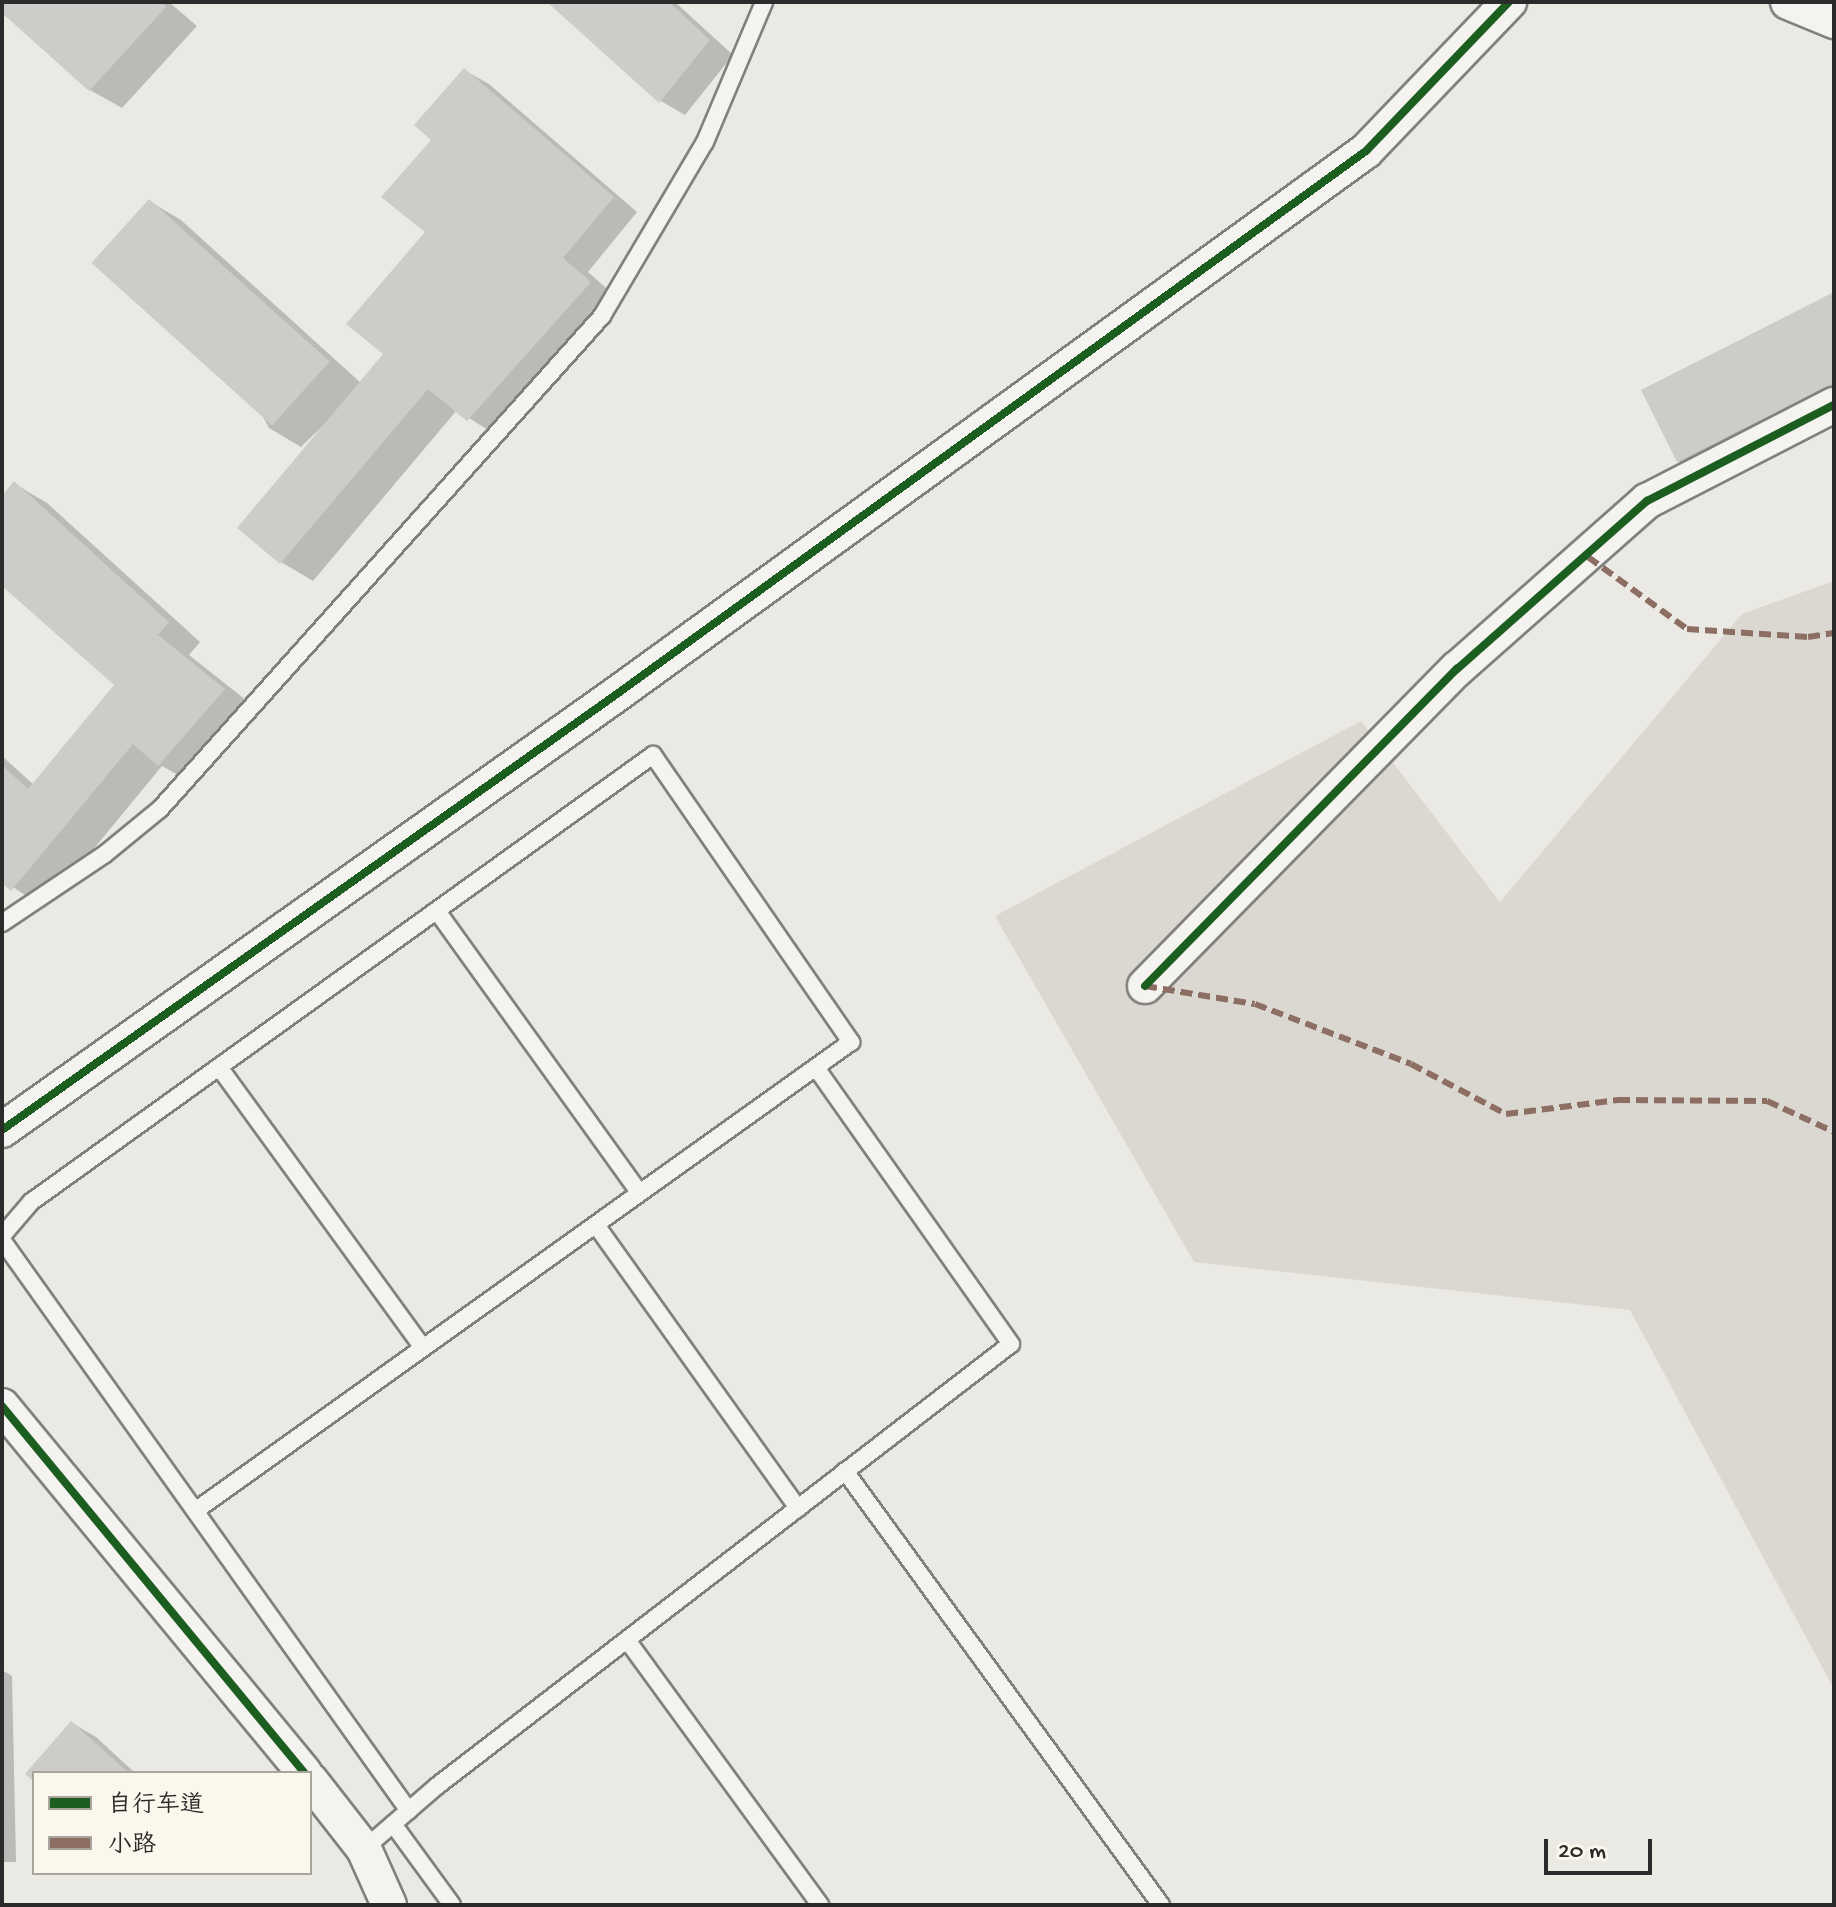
<!DOCTYPE html>
<meta charset="utf-8">
<style>
body{margin:0}
#map{position:relative;width:1836px;height:1907px;overflow:hidden;background:#eae9e4;font-family:"Gochi Hand","LXGW WenKai TC",sans-serif}
div>[style]{position:absolute}
.green>*{inset:0;background:#dbd8d1}
.shadow>*{inset:0;background:#0003}
.building>*{inset:0;background:#cdccc8;transform-origin:0 0}
.roads{filter:drop-shadow(2px 0 #81807e) drop-shadow(-2px 0 #81807e) drop-shadow(0 2px #81807e) drop-shadow(0 -2px #81807e)}
.service>*{height:16px;margin:-8px;padding:0 8px;transform-origin:8px;border-radius:8px;background:#f4f3ef}
.minor>*{height:34px;margin:-17px;padding:0 17px;transform-origin:17px;border-radius:17px;background:#f4f3ef}
.quiet>*{height:6px;margin-top:-3px;transform-origin:0;background:repeating-linear-gradient(90deg,#8d6e63 0 12px,transparent 0 18px)}
.cycleway>*{height:8px;margin:-4px;padding:0 4px;transform-origin:4px;border-radius:4px;background:#1b5e20}
span{translate:-50% -50%;white-space:nowrap;text-align:center;line-height:1.15;-webkit-text-stroke:7px #fbf7ec;paint-order:stroke}
.frame{position:absolute;inset:0;border:4px solid #2b2b2b;pointer-events:none}
.legend{position:absolute;left:32px;top:1771px;width:280px;height:104px;box-sizing:border-box;background:#fbf7ec;border:2px solid #a8a59f;margin:0;padding:10px 14px;list-style:none;font-size:24px;color:#2b2b2b}
.legend li{display:flex;align-items:center;gap:16px;height:40px}
.legend b{width:40px;border:2px solid #a8a59f}
.scale{position:absolute;left:1544px;top:1839px;width:108px;height:36px;box-sizing:border-box;border:4px solid #2b2b2b;border-top:0;padding-left:10px;font-size:24px;line-height:28px;white-space:nowrap;color:#2b2b2b;-webkit-text-stroke:6px #fbf7ec;paint-order:stroke}
</style>
<div id="map">
<div class="green">
<div style="clip-path:polygon(1834px 581px,1834px 1689px,1630px 1310px,1194px 1262px,995px 916px,1361px 721px,1500px 902px,1742px 614px)"></div>
</div>
<div class="shadow">
<div style="clip-path:polygon(2px 2px,169px 2px,197px 26px,122px 108px,90px 90px,2px 11px)"></div>
<div style="clip-path:polygon(550px 2px,675px 2px,733px 55px,685px 115px,661px 101px)"></div>
<div style="clip-path:polygon(464px 70px,489px 84px,637px 212px,588px 272px,622px 302px,500px 438px,457px 410px,313px 581px,281px 562px,335px 414px,301px 447px,269px 428px,149px 201px,181px 220px,361px 383px,386px 354px,428px 232px,434px 140px)"></div>
<div style="clip-path:polygon(1834px 295px,1834px 418px,1711px 480px,1678px 461px)"></div>
<div style="clip-path:polygon(15px 484px,47px 503px,200px 642px,189px 655px,256px 708px,192px 783px,162px 766px,45px 908px,2px 880px,2px 756px,34px 785px,117px 685px,2px 584px,2px 499px)"></div>
<div style="clip-path:polygon(2px 1670px,12px 1676px,16px 1862px,2px 1862px)"></div>
<div style="clip-path:polygon(72px 1723px,96px 1737px,135px 1773px,34px 1773px,34px 1780px,28px 1774px)"></div>
</div>
<div class="building">
<div style="clip-path:polygon(2px 2px,161px 2px,166px 7px,89px 91px,2px 13px)"></div>
<div style="clip-path:polygon(547px 2px,669px 2px,710px 40px,659px 103px)"></div>
<div style="clip-path:polygon(464px 68px,614px 197px,563px 258px,591px 282px,467px 421px,428px 389px,280px 564px,237px 528px,383px 354px,346px 324px,425px 232px,381px 197px,431px 140px,414px 125px)"></div>
<div style="left:149px;top:199px;width:243px;height:86px;rotate:42deg"></div>
<div style="clip-path:polygon(1834px 292px,1834px 383px,1677px 462px,1641px 390px)"></div>
<div style="clip-path:polygon(14px 481px,169px 622px,158px 635px,225px 689px,158px 766px,133px 744px,11px 891px,2px 883px,2px 765px,28px 789px,114px 685px,2px 586px,2px 496px)"></div>
<div style="clip-path:polygon(71px 1721px,129px 1773px,34px 1773px,34px 1782px,25px 1774px)"></div>
</div>
<div class="roads">
<div class="service">
<div style="left:437px;top:911px;width:347px;rotate:54.3deg"></div>
<div style="left:2px;top:923px;width:124px;rotate:-33.8deg"></div>
<div style="left:105px;top:854px;width:71px;rotate:-39.3deg"></div>
<div style="left:160px;top:809px;width:662px;rotate:-48.12deg"></div>
<div style="left:602px;top:316px;width:202px;rotate:-59.4deg"></div>
<div style="left:705px;top:142px;width:152px;rotate:-67.1deg"></div>
<div style="left:219px;top:1067px;width:347px;rotate:54deg"></div>
<div style="left:596px;top:1225px;width:348px;rotate:54.5deg"></div>
<div style="left:2px;top:1236px;width:45px;rotate:-49.5deg"></div>
<div style="left:31px;top:1202px;width:766px;rotate:-35.7deg"></div>
<div style="left:653px;top:755px;width:349px;rotate:55.4deg"></div>
<div style="left:851px;top:1042px;width:806px;rotate:144.44deg"></div>
<div style="left:2px;top:1240px;width:701px;rotate:54.52deg"></div>
<div style="left:845px;top:1471px;width:537px;rotate:53.94deg"></div>
<div style="left:627px;top:1640px;width:328px;rotate:53.9deg"></div>
<div style="left:393px;top:1824px;width:100px;rotate:53.9deg"></div>
<div style="left:364px;top:1849px;width:96px;rotate:-40.8deg"></div>
<div style="left:437px;top:1786px;width:724px;rotate:-37.6deg"></div>
<div style="left:1011px;top:1344px;width:338px;rotate:-125.2deg"></div>
</div>
<div class="minor">
<div style="left:1788px;top:2px;width:50px;rotate:22.4deg"></div>
<div style="left:1145px;top:986px;width:445px;rotate:-45.5deg"></div>
<div style="left:1457px;top:669px;width:254px;rotate:-41.5deg"></div>
<div style="left:1647px;top:501px;width:210px;rotate:-27.2deg"></div>
<div style="left:2px;top:1130px;width:759px;rotate:-35.34deg"></div>
<div style="left:621px;top:691px;width:920px;rotate:-35.94deg"></div>
<div style="left:1366px;top:151px;width:207px;rotate:-46.2deg"></div>
<div style="left:2px;top:1406px;width:475px;rotate:50.5deg"></div>
<div style="left:310px;top:1780px;width:88px;rotate:52deg"></div>
<div style="left:364px;top:1849px;width:61px;rotate:65.9deg"></div>
</div>
</div>
<div class="quiet">
<div style="left:1588px;top:557px;width:122px;rotate:36deg"></div>
<div style="left:1687px;top:629px;width:121px;rotate:3.8deg"></div>
<div style="left:1808px;top:637px;width:26px;rotate:-9deg"></div>
<div style="left:1145px;top:986px;width:111px;rotate:9.3deg"></div>
<div style="left:1255px;top:1004px;width:167px;rotate:21deg"></div>
<div style="left:1411px;top:1064px;width:107px;rotate:27.8deg"></div>
<div style="left:1506px;top:1114px;width:113px;rotate:-7.1deg"></div>
<div style="left:1618px;top:1100px;width:149px;rotate:0.4deg"></div>
<div style="left:1767px;top:1101px;width:74px;rotate:24.8deg"></div>
</div>
<div class="cycleway">
<div style="left:1145px;top:986px;width:445px;rotate:-45.5deg"></div>
<div style="left:1457px;top:669px;width:254px;rotate:-41.5deg"></div>
<div style="left:1647px;top:501px;width:210px;rotate:-27.2deg"></div>
<div style="left:2px;top:1130px;width:759px;rotate:-35.34deg"></div>
<div style="left:621px;top:691px;width:920px;rotate:-35.94deg"></div>
<div style="left:1366px;top:151px;width:207px;rotate:-46.2deg"></div>
<div style="left:2px;top:1406px;width:475px;rotate:50.5deg"></div>
</div>
<div class="frame"></div>
<ul class="legend">
<li><b style="height:10px;background:#1b5e20"></b>自行车道</li>
<li><b style="height:10px;background:#8d6e63"></b>小路</li>
</ul>
<div class="scale">20 m</div>
</div>
